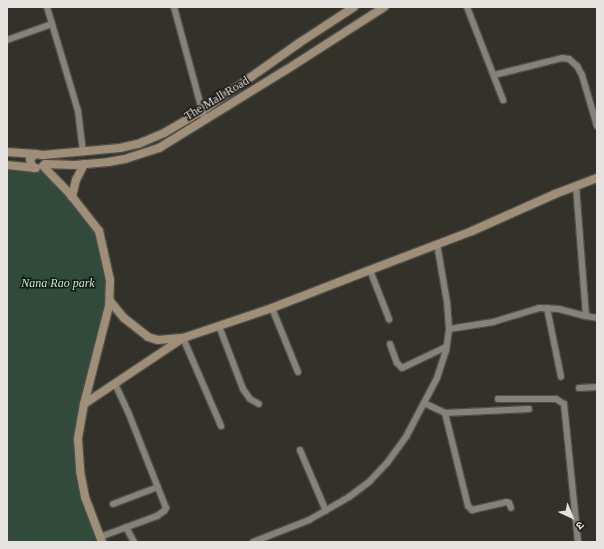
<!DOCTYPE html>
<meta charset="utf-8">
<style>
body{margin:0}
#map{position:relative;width:604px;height:549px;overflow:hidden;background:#32312a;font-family:"Times New Roman","Noto Sans Devanagari",serif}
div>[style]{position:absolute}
.green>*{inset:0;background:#314a3b}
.roads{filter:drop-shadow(1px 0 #4f4e48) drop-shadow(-1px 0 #4f4e48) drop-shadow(0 1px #4f4e48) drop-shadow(0 -1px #4f4e48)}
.street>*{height:6px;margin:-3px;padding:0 3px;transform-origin:3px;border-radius:3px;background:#84837b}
.secondary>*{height:8px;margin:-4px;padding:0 4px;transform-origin:4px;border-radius:4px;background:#9f8e78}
span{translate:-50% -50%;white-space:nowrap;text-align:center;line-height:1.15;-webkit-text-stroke:3px #191815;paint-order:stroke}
.street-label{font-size:12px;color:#e4e3df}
.park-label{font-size:12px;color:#b5f0cd;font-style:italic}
.frame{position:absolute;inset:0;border:8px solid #e4e3df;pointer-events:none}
.north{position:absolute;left:552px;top:497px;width:40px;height:40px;-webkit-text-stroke:3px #191815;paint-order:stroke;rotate:136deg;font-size:11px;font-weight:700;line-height:16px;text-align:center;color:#e4e3df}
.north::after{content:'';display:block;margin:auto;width:14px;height:18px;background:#e4e3df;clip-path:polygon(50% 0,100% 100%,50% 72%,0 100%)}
</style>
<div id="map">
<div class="green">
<div style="clip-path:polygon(7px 164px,40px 169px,72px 198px,102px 240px,110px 284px,79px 432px,83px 482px,108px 542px,7px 542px)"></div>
</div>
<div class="roads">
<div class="street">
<div style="left:47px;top:7px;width:109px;rotate:73.4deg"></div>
<div style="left:78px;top:111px;width:41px;rotate:83deg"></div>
<div style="left:174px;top:7px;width:118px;rotate:74.8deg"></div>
<div style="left:467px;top:7px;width:100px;rotate:68.8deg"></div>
<div style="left:7px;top:40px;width:48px;rotate:-19.6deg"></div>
<div style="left:494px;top:75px;width:70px;rotate:-14deg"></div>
<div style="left:562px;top:58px;width:7px;rotate:8deg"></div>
<div style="left:569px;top:59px;width:11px;rotate:41deg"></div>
<div style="left:577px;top:66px;width:10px;rotate:61deg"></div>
<div style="left:582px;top:75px;width:53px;rotate:73.6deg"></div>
<div style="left:576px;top:186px;width:130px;rotate:85.6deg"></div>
<div style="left:586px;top:316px;width:11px;rotate:10deg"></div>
<div style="left:370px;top:270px;width:53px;rotate:68.8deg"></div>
<div style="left:272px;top:308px;width:69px;rotate:67.9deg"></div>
<div style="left:547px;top:308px;width:70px;rotate:78.5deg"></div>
<div style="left:219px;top:326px;width:67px;rotate:69.1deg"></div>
<div style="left:243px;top:389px;width:12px;rotate:55deg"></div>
<div style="left:250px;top:399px;width:10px;rotate:29deg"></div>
<div style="left:449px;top:329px;width:45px;rotate:-9deg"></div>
<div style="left:493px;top:322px;width:48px;rotate:-16.9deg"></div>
<div style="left:539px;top:308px;width:20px;rotate:3deg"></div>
<div style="left:559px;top:309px;width:28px;rotate:15deg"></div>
<div style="left:183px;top:338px;width:96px;rotate:66.6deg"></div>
<div style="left:390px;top:344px;width:20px;rotate:70deg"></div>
<div style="left:397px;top:363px;width:7px;rotate:45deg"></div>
<div style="left:402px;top:368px;width:49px;rotate:-25.5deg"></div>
<div style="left:579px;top:388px;width:18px;rotate:-3deg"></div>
<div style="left:498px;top:399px;width:58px"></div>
<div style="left:556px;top:399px;width:9px;rotate:32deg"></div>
<div style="left:564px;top:404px;width:139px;rotate:84.2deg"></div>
<div style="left:424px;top:403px;width:23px;rotate:25deg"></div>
<div style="left:445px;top:413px;width:96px;rotate:76.1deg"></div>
<div style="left:468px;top:506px;width:6px;rotate:45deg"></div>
<div style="left:472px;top:510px;width:35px;rotate:-13deg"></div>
<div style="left:506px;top:502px;width:3px;rotate:18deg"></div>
<div style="left:509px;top:503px;width:5px;rotate:68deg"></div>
<div style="left:445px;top:413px;width:84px;rotate:-2.7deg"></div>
<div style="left:300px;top:450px;width:66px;rotate:66.9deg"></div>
<div style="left:113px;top:504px;width:48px;rotate:-20.7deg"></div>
<div style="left:126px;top:527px;width:17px;rotate:62deg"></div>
<div style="left:100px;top:537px;width:61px;rotate:-20.2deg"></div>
<div style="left:157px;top:516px;width:9px;rotate:-36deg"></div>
<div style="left:164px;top:511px;width:4px;rotate:-56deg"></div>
<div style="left:166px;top:508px;width:101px;rotate:-111.5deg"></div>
<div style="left:129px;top:414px;width:33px;rotate:-115deg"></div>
<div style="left:253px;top:542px;width:60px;rotate:-21.4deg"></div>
<div style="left:309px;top:520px;width:46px;rotate:-29.9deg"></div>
<div style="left:349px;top:497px;width:26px;rotate:-37deg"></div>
<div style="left:370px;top:481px;width:25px;rotate:-47deg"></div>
<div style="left:387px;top:463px;width:34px;rotate:-54deg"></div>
<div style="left:407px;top:435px;width:64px;rotate:-62.2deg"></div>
<div style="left:437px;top:378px;width:28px;rotate:-72deg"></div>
<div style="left:446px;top:351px;width:22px;rotate:-82deg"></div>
<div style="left:449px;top:329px;width:27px;rotate:-94deg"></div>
<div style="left:447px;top:302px;width:59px;rotate:-99.8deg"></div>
</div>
<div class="secondary">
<div style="left:7px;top:152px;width:28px;rotate:4deg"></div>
<div style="left:45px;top:164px;width:30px;rotate:2deg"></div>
<div style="left:75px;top:165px;width:33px;rotate:-5deg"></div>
<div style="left:108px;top:162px;width:17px;rotate:-10deg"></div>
<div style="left:125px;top:159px;width:36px;rotate:-18deg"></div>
<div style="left:159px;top:148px;width:149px;rotate:-31.6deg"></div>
<div style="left:286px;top:70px;width:117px;rotate:-32.7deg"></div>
<div style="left:7px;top:165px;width:29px;rotate:6deg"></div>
<div style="left:43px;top:166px;width:39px;rotate:46deg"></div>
<div style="left:70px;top:194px;width:47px;rotate:51.9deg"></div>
<div style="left:99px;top:231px;width:50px;rotate:77.3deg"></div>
<div style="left:110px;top:280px;width:26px;rotate:92deg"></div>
<div style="left:109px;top:306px;width:101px;rotate:104.3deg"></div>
<div style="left:84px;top:404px;width:36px;rotate:100deg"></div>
<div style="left:78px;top:439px;width:32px;rotate:86deg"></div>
<div style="left:80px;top:471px;width:26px;rotate:79deg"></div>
<div style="left:85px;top:497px;width:48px;rotate:69.3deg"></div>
<div style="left:34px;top:168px;width:5px;rotate:-127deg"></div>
<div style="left:31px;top:164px;width:5px;rotate:-101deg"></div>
<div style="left:30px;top:159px;width:7px;rotate:-45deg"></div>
<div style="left:35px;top:154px;width:8px;rotate:7deg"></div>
<div style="left:43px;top:155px;width:77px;rotate:-5.2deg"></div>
<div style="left:120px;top:148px;width:18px;rotate:-13deg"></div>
<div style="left:138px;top:144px;width:28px;rotate:-23deg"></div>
<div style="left:164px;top:133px;width:50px;rotate:-30.2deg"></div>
<div style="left:207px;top:108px;width:113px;rotate:-35.2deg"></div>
<div style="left:299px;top:43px;width:66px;rotate:-33.2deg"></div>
<div style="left:72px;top:197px;width:17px;rotate:-77deg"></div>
<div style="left:76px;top:180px;width:18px;rotate:-63deg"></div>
<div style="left:110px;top:301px;width:22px;rotate:51deg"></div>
<div style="left:124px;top:318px;width:31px;rotate:38deg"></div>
<div style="left:148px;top:337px;width:10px;rotate:17deg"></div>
<div style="left:158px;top:340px;width:25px;rotate:-5deg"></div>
<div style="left:183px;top:338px;width:94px;rotate:-18.6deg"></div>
<div style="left:272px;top:308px;width:105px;rotate:-21.2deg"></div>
<div style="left:370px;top:270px;width:109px;rotate:-20.9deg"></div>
<div style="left:472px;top:231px;width:91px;rotate:-24deg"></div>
<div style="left:555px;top:194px;width:45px;rotate:-20.9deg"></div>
<div style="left:84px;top:404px;width:115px;rotate:-33.7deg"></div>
</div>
</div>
<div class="street-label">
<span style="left:217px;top:99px;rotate:-31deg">The Mall Road</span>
</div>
<div class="park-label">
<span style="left:58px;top:284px">Nana Rao park</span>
</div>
<div class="frame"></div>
<div class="north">उ</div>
</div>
